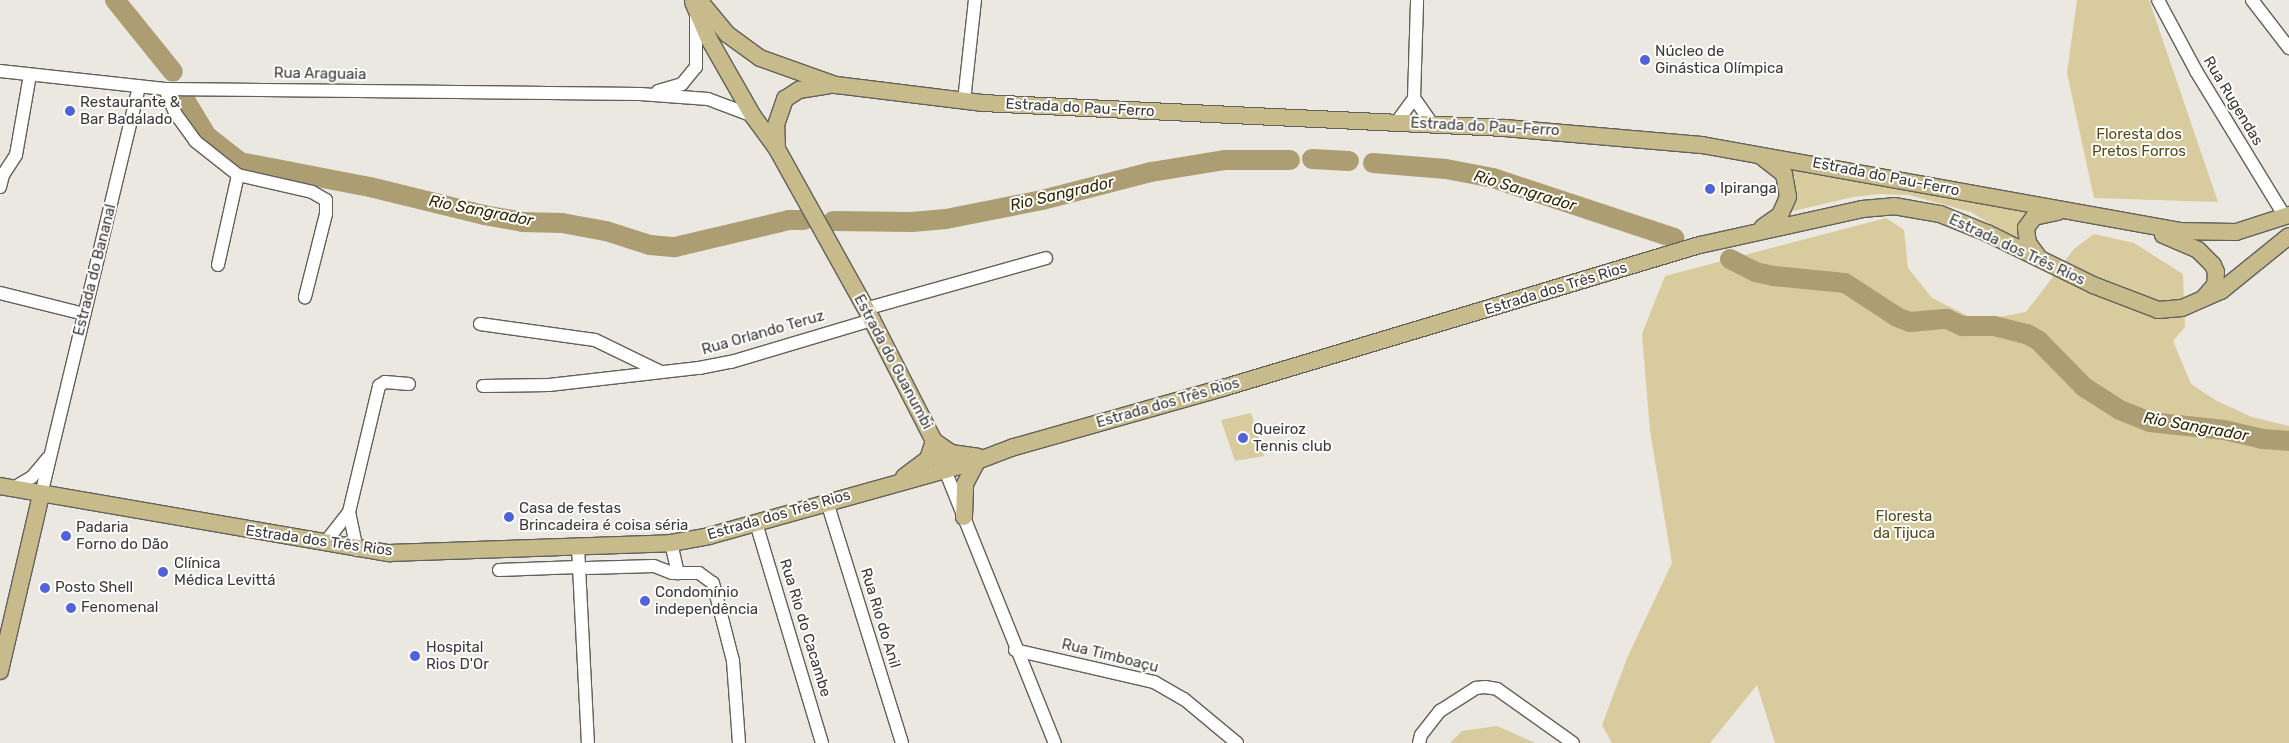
<!DOCTYPE html>
<meta charset="utf-8">
<style>
body{margin:0}
#map{position:relative;width:2289px;height:743px;overflow:hidden;background:#eae8e0;font-family:Rubik,sans-serif}
div>[style]{position:absolute}
.green>*{inset:0;background:#d8cb9e}
.river>*{height:20px;margin:-10px;padding:0 10px;transform-origin:10px;border-radius:10px;background:#ac9e72}
.roads{filter:drop-shadow(1px 0 #626059) drop-shadow(-1px 0 #626059) drop-shadow(0 1px #626059) drop-shadow(0 -1px #626059)}
.minor>*{height:12px;margin:-6px;padding:0 6px;transform-origin:6px;border-radius:6px;background:#fff}
.major>*{height:16px;margin:-8px;padding:0 8px;transform-origin:8px;border-radius:8px;background:#c8bb8b}
.dots>*{width:14px;height:14px;translate:-50% -50%;box-sizing:border-box;border:2px solid #fff;border-radius:50%}
span{translate:-50% -50%;white-space:nowrap;text-align:center;line-height:1.15;-webkit-text-stroke:4px #fff;paint-order:stroke}
.poi-label{font-size:15px;color:#3b3a37}
.left{translate:0 -50%;text-align:left}
.street-label{font-size:15px;color:#3b3a37}
.park-label{font-size:15px;color:#5a4b14}
.water-label{font-size:16px;color:#342a03;font-style:italic}
</style>
<div id="map">
<div class="green">
<div style="clip-path:polygon(2077px 0,2149px 0,2218px 202px,2094px 198px,2067px 73px)"></div>
<div style="clip-path:polygon(1787px 165px,2033px 209px,2025px 214px,2019px 225px,2018px 241px,1971px 212px,1909px 195px,1880px 194px,1853px 197px,1785px 213px,1794px 189px,1795px 177px)"></div>
<div style="clip-path:polygon(1886px 218px,1904px 230px,1908px 268px,1932px 298px,1978px 321px,2026px 312px,2074px 249px,2094px 234px,2134px 243px,2183px 274px,2185px 327px,2173px 341px,2191px 384px,2217px 401px,2252px 417px,2289px 426px,2289px 743px,1775px 743px,1757px 685px,1710px 743px,1612px 743px,1602px 725px,1628px 656px,1672px 563px,1650px 431px,1642px 334px,1665px 276px)"></div>
<div style="clip-path:polygon(1251px 413px,1264px 456px,1235px 461px,1221px 420px)"></div>
<div style="clip-path:polygon(1497px 726px,1535px 743px,1450px 743px,1462px 731px)"></div>
</div>
<div class="river">
<div style="left:115px;top:0;width:92px;rotate:51.1deg"></div>
<div style="left:185px;top:100px;width:42px;rotate:58.6deg"></div>
<div style="left:207px;top:136px;width:42px;rotate:38.2deg"></div>
<div style="left:240px;top:162px;width:132px;rotate:10.9deg"></div>
<div style="left:370px;top:187px;width:117px;rotate:13.8deg"></div>
<div style="left:484px;top:215px;width:39px;rotate:10deg"></div>
<div style="left:522px;top:222px;width:40px;rotate:1.4deg"></div>
<div style="left:562px;top:223px;width:45px;rotate:10.3deg"></div>
<div style="left:606px;top:231px;width:46px;rotate:17.7deg"></div>
<div style="left:650px;top:245px;width:25px;rotate:5deg"></div>
<div style="left:675px;top:247px;width:117px;rotate:-13.3deg"></div>
<div style="left:789px;top:220px;width:15px"></div>
<div style="left:1312px;top:159px;width:37px;rotate:3deg"></div>
<div style="left:1373px;top:163px;width:73px;rotate:4.7deg"></div>
<div style="left:1446px;top:169px;width:48px;rotate:10.8deg"></div>
<div style="left:1493px;top:178px;width:191px;rotate:18.3deg"></div>
<div style="left:833px;top:221px;width:79px;rotate:0.7deg"></div>
<div style="left:912px;top:222px;width:34px;rotate:-5deg"></div>
<div style="left:946px;top:219px;width:98px;rotate:-11.2deg"></div>
<div style="left:1042px;top:200px;width:113px;rotate:-14.4deg"></div>
<div style="left:1151px;top:172px;width:74px;rotate:-9.3deg"></div>
<div style="left:1224px;top:160px;width:66px"></div>
<div style="left:1730px;top:259px;width:28px;rotate:27deg"></div>
<div style="left:1755px;top:272px;width:19px;rotate:12deg"></div>
<div style="left:1774px;top:276px;width:71px;rotate:5.6deg"></div>
<div style="left:1845px;top:283px;width:62px;rotate:33.2deg"></div>
<div style="left:1897px;top:317px;width:14px;rotate:21deg"></div>
<div style="left:1910px;top:322px;width:37px;rotate:-5deg"></div>
<div style="left:1947px;top:319px;width:17px;rotate:25deg"></div>
<div style="left:1962px;top:326px;width:32px"></div>
<div style="left:1994px;top:326px;width:34px;rotate:14deg"></div>
<div style="left:2027px;top:334px;width:14px;rotate:30deg"></div>
<div style="left:2039px;top:341px;width:64px;rotate:45.6deg"></div>
<div style="left:2084px;top:387px;width:43px;rotate:32.6deg"></div>
<div style="left:2120px;top:410px;width:32px;rotate:22deg"></div>
<div style="left:2150px;top:422px;width:74px;rotate:6.2deg"></div>
<div style="left:2224px;top:430px;width:39px;rotate:13deg"></div>
<div style="left:2262px;top:439px;width:27px;rotate:4deg"></div>
</div>
<div class="roads">
<div class="minor">
<div style="left:2158px;top:0;width:81px;rotate:61.8deg"></div>
<div style="left:2196px;top:71px;width:171px;rotate:58.6deg"></div>
<div style="left:2252px;top:0;width:61px;rotate:52.4deg"></div>
<div style="left:0;top:71px;width:166px;rotate:6.2deg"></div>
<div style="left:165px;top:89px;width:475px;rotate:0.6deg"></div>
<div style="left:640px;top:94px;width:68px;rotate:4.2deg"></div>
<div style="left:708px;top:99px;width:48px;rotate:20.7deg"></div>
<div style="left:165px;top:89px;width:26px;rotate:67deg"></div>
<div style="left:175px;top:113px;width:34px;rotate:54deg"></div>
<div style="left:195px;top:141px;width:55px;rotate:38.3deg"></div>
<div style="left:238px;top:175px;width:76px;rotate:12.9deg"></div>
<div style="left:312px;top:192px;width:16px;rotate:30deg"></div>
<div style="left:326px;top:200px;width:14px;rotate:90deg"></div>
<div style="left:326px;top:214px;width:86px;rotate:104.2deg"></div>
<div style="left:658px;top:91px;width:25px;rotate:-16deg"></div>
<div style="left:682px;top:84px;width:22px;rotate:-51deg"></div>
<div style="left:696px;top:67px;width:52px;rotate:-90deg"></div>
<div style="left:1414px;top:98px;width:33px;rotate:55deg"></div>
<div style="left:964px;top:101px;width:102px;rotate:-83.8deg"></div>
<div style="left:1396px;top:123px;width:31px;rotate:-54deg"></div>
<div style="left:1414px;top:98px;width:98px;rotate:-88.2deg"></div>
<div style="left:0;top:187px;width:12px;rotate:-76deg"></div>
<div style="left:3px;top:175px;width:24px;rotate:-57deg"></div>
<div style="left:16px;top:155px;width:81px;rotate:-80.1deg"></div>
<div style="left:218px;top:265px;width:92px;rotate:-77.5deg"></div>
<div style="left:0;top:293px;width:87px;rotate:14deg"></div>
<div style="left:865px;top:309px;width:188px;rotate:-15.7deg"></div>
<div style="left:480px;top:324px;width:116px;rotate:7.9deg"></div>
<div style="left:595px;top:340px;width:73px;rotate:25.9deg"></div>
<div style="left:483px;top:386px;width:66px;rotate:-0.9deg"></div>
<div style="left:549px;top:385px;width:151px;rotate:-6.5deg"></div>
<div style="left:699px;top:368px;width:33px;rotate:-11deg"></div>
<div style="left:731px;top:362px;width:147px;rotate:-16.6deg"></div>
<div style="left:945px;top:470px;width:294px;rotate:68.1deg"></div>
<div style="left:12px;top:489px;width:23px;rotate:-31deg"></div>
<div style="left:32px;top:477px;width:25px;rotate:-50deg"></div>
<div style="left:41px;top:495px;width:420px;rotate:-76.5deg"></div>
<div style="left:827px;top:502px;width:252px;rotate:72.7deg"></div>
<div style="left:349px;top:512px;width:39px;rotate:78deg"></div>
<div style="left:756px;top:523px;width:230px;rotate:73.3deg"></div>
<div style="left:671px;top:543px;width:31px;rotate:77deg"></div>
<div style="left:324px;top:544px;width:41px;rotate:-52deg"></div>
<div style="left:349px;top:512px;width:130px;rotate:-76.6deg"></div>
<div style="left:379px;top:386px;width:7px;rotate:-34deg"></div>
<div style="left:385px;top:382px;width:24px;rotate:5deg"></div>
<div style="left:578px;top:547px;width:196px;rotate:87.1deg"></div>
<div style="left:587px;top:568px;width:67px;rotate:-1.7deg"></div>
<div style="left:654px;top:566px;width:19px;rotate:21deg"></div>
<div style="left:672px;top:573px;width:27px"></div>
<div style="left:699px;top:573px;width:17px;rotate:36deg"></div>
<div style="left:713px;top:583px;width:81px;rotate:75.6deg"></div>
<div style="left:733px;top:661px;width:82px;rotate:85.8deg"></div>
<div style="left:499px;top:570px;width:79px;rotate:-2.2deg"></div>
<div style="left:1015px;top:650px;width:143px;rotate:13deg"></div>
<div style="left:1154px;top:682px;width:34px;rotate:30deg"></div>
<div style="left:1184px;top:699px;width:69px;rotate:39.7deg"></div>
<div style="left:1419px;top:743px;width:8px;rotate:-76deg"></div>
<div style="left:1421px;top:735px;width:31px;rotate:-52deg"></div>
<div style="left:1440px;top:711px;width:43px;rotate:-32.6deg"></div>
<div style="left:1476px;top:688px;width:9px;rotate:-6deg"></div>
<div style="left:1485px;top:687px;width:12px;rotate:9deg"></div>
<div style="left:1497px;top:689px;width:93px;rotate:35.4deg"></div>
</div>
<div class="major">
<div style="left:699px;top:0;width:44px;rotate:50.5deg"></div>
<div style="left:727px;top:34px;width:41px;rotate:36deg"></div>
<div style="left:760px;top:58px;width:81px;rotate:19.6deg"></div>
<div style="left:836px;top:85px;width:147px;rotate:7deg"></div>
<div style="left:982px;top:103px;width:523px;rotate:2.74deg"></div>
<div style="left:1504px;top:128px;width:199px;rotate:4.9deg"></div>
<div style="left:1702px;top:145px;width:484px;rotate:10.2deg"></div>
<div style="left:2178px;top:231px;width:58px;rotate:1deg"></div>
<div style="left:2236px;top:232px;width:56px;rotate:-17.8deg"></div>
<div style="left:693px;top:2px;width:40px;rotate:66.6deg"></div>
<div style="left:709px;top:39px;width:89px;rotate:60.3deg"></div>
<div style="left:753px;top:116px;width:41px;rotate:54deg"></div>
<div style="left:777px;top:149px;width:196px;rotate:60.9deg"></div>
<div style="left:872px;top:320px;width:136px;rotate:62.9deg"></div>
<div style="left:934px;top:441px;width:31px;rotate:69deg"></div>
<div style="left:777px;top:149px;width:24px;rotate:-92deg"></div>
<div style="left:776px;top:125px;width:28px;rotate:-71deg"></div>
<div style="left:785px;top:99px;width:17px;rotate:-33deg"></div>
<div style="left:799px;top:90px;width:30px;rotate:-9deg"></div>
<div style="left:1762px;top:157px;width:28px;rotate:38deg"></div>
<div style="left:1784px;top:174px;width:23px;rotate:80deg"></div>
<div style="left:1788px;top:197px;width:20px;rotate:114deg"></div>
<div style="left:1780px;top:215px;width:21px;rotate:145deg"></div>
<div style="left:2163px;top:235px;width:38px;rotate:23deg"></div>
<div style="left:2198px;top:250px;width:21px;rotate:45deg"></div>
<div style="left:2213px;top:265px;width:8px;rotate:67deg"></div>
<div style="left:2216px;top:272px;width:13px;rotate:94deg"></div>
<div style="left:2215px;top:285px;width:18px;rotate:131deg"></div>
<div style="left:2039px;top:258px;width:19px;rotate:-126deg"></div>
<div style="left:2028px;top:243px;width:15px;rotate:-98deg"></div>
<div style="left:2026px;top:228px;width:14px;rotate:-54deg"></div>
<div style="left:2034px;top:217px;width:24px;rotate:-12deg"></div>
<div style="left:934px;top:441px;width:21px;rotate:35deg"></div>
<div style="left:951px;top:453px;width:27px;rotate:8deg"></div>
<div style="left:904px;top:477px;width:30px;rotate:-37deg"></div>
<div style="left:928px;top:459px;width:19px;rotate:-72deg"></div>
<div style="left:0;top:486px;width:395px;rotate:9.8deg"></div>
<div style="left:389px;top:553px;width:282px;rotate:-2deg"></div>
<div style="left:671px;top:543px;width:39px;rotate:-10deg"></div>
<div style="left:709px;top:536px;width:278px;rotate:-15.6deg"></div>
<div style="left:977px;top:461px;width:40px;rotate:-21deg"></div>
<div style="left:1014px;top:447px;width:217px;rotate:-15.8deg"></div>
<div style="left:1223px;top:388px;width:498px;rotate:-16.7deg"></div>
<div style="left:1700px;top:245px;width:166px;rotate:-12.5deg"></div>
<div style="left:1862px;top:209px;width:32px;rotate:-5deg"></div>
<div style="left:1894px;top:206px;width:47px;rotate:9.9deg"></div>
<div style="left:1940px;top:214px;width:51px;rotate:22deg"></div>
<div style="left:1987px;top:233px;width:118px;rotate:26.1deg"></div>
<div style="left:2093px;top:285px;width:70px;rotate:21deg"></div>
<div style="left:2158px;top:310px;width:24px;rotate:-5deg"></div>
<div style="left:2182px;top:308px;width:43px;rotate:-23.6deg"></div>
<div style="left:2221px;top:291px;width:87px;rotate:-39deg"></div>
<div style="left:964px;top:517px;width:33px;rotate:-88deg"></div>
<div style="left:965px;top:484px;width:26px;rotate:-62deg"></div>
<div style="left:0;top:671px;width:181px;rotate:-76.9deg"></div>
</div>
</div>
<div class="dots">
<div style="left:1645px;top:60px;background:#5262d8"></div>
<div style="left:70px;top:111px;background:#5262d8"></div>
<div style="left:1710px;top:189px;background:#5262d8"></div>
<div style="left:1243px;top:438px;background:#5262d8"></div>
<div style="left:509px;top:517px;background:#5262d8"></div>
<div style="left:66px;top:536px;background:#5262d8"></div>
<div style="left:163px;top:572px;background:#5262d8"></div>
<div style="left:45px;top:588px;background:#5262d8"></div>
<div style="left:645px;top:601px;background:#5262d8"></div>
<div style="left:71px;top:608px;background:#5262d8"></div>
<div style="left:415px;top:656px;background:#5262d8"></div>
</div>
<div class="poi-label">
<span class="left" style="left:1655px;top:60px">Núcleo de<br>Ginástica Olímpica</span>
<span class="left" style="left:80px;top:111px">Restaurante &amp;<br>Bar Badalado</span>
<span class="left" style="left:1720px;top:189px">Ipiranga</span>
<span class="left" style="left:1253px;top:438px">Queiroz<br>Tennis club</span>
<span class="left" style="left:519px;top:517px">Casa de festas<br>Brincadeira é coisa séria</span>
<span class="left" style="left:76px;top:536px">Padaria<br>Forno do Dão</span>
<span class="left" style="left:174px;top:572px">Clínica<br>Médica Levittá</span>
<span class="left" style="left:55px;top:588px">Posto Shell</span>
<span class="left" style="left:655px;top:601px">Condomínio<br>independência</span>
<span class="left" style="left:81px;top:608px">Fenomenal</span>
<span class="left" style="left:426px;top:656px">Hospital<br>Rios D'Or</span>
</div>
<div class="street-label">
<span style="left:320px;top:74px;rotate:1deg">Rua Araguaia</span>
<span style="left:2233px;top:101px;rotate:59deg">Rua Rugendas</span>
<span style="left:1080px;top:108px;rotate:3deg">Estrada do Pau-Ferro</span>
<span style="left:1485px;top:127px;rotate:3deg">Estrada do Pau-Ferro</span>
<span style="left:1886px;top:177px;rotate:11deg">Estrada do Pau-Ferro</span>
<span style="left:2017px;top:250px;rotate:25deg">Estrada dos Três Rios</span>
<span style="left:95px;top:270px;rotate:-76deg">Estrada do Bananal</span>
<span style="left:1556px;top:289px;rotate:-17deg">Estrada dos Três Rios</span>
<span style="left:763px;top:333px;rotate:-16deg">Rua Orlando Teruz</span>
<span style="left:893px;top:362px;rotate:62deg">Estrada do Guanumbi</span>
<span style="left:1168px;top:403px;rotate:-16deg">Estrada dos Três Rios</span>
<span style="left:779px;top:515px;rotate:-16deg">Estrada dos Três Rios</span>
<span style="left:319px;top:541px;rotate:8deg">Estrada dos Três Rios</span>
<span style="left:880px;top:618px;rotate:73deg">Rua Rio do Anil</span>
<span style="left:805px;top:628px;rotate:73deg">Rua Rio do Cacambe</span>
<span style="left:1110px;top:656px;rotate:14deg">Rua Timboaçu</span>
</div>
<div class="park-label">
<span style="left:2139px;top:143px">Floresta dos<br>Pretos Forros</span>
<span style="left:1904px;top:525px">Floresta<br>da Tijuca</span>
</div>
<div class="water-label">
<span style="left:1525px;top:191px;rotate:17deg">Rio Sangrador</span>
<span style="left:1062px;top:194px;rotate:-13deg">Rio Sangrador</span>
<span style="left:481px;top:211px;rotate:11deg">Rio Sangrador</span>
<span style="left:2196px;top:427px;rotate:10deg">Rio Sangrador</span>
</div>
</div>
